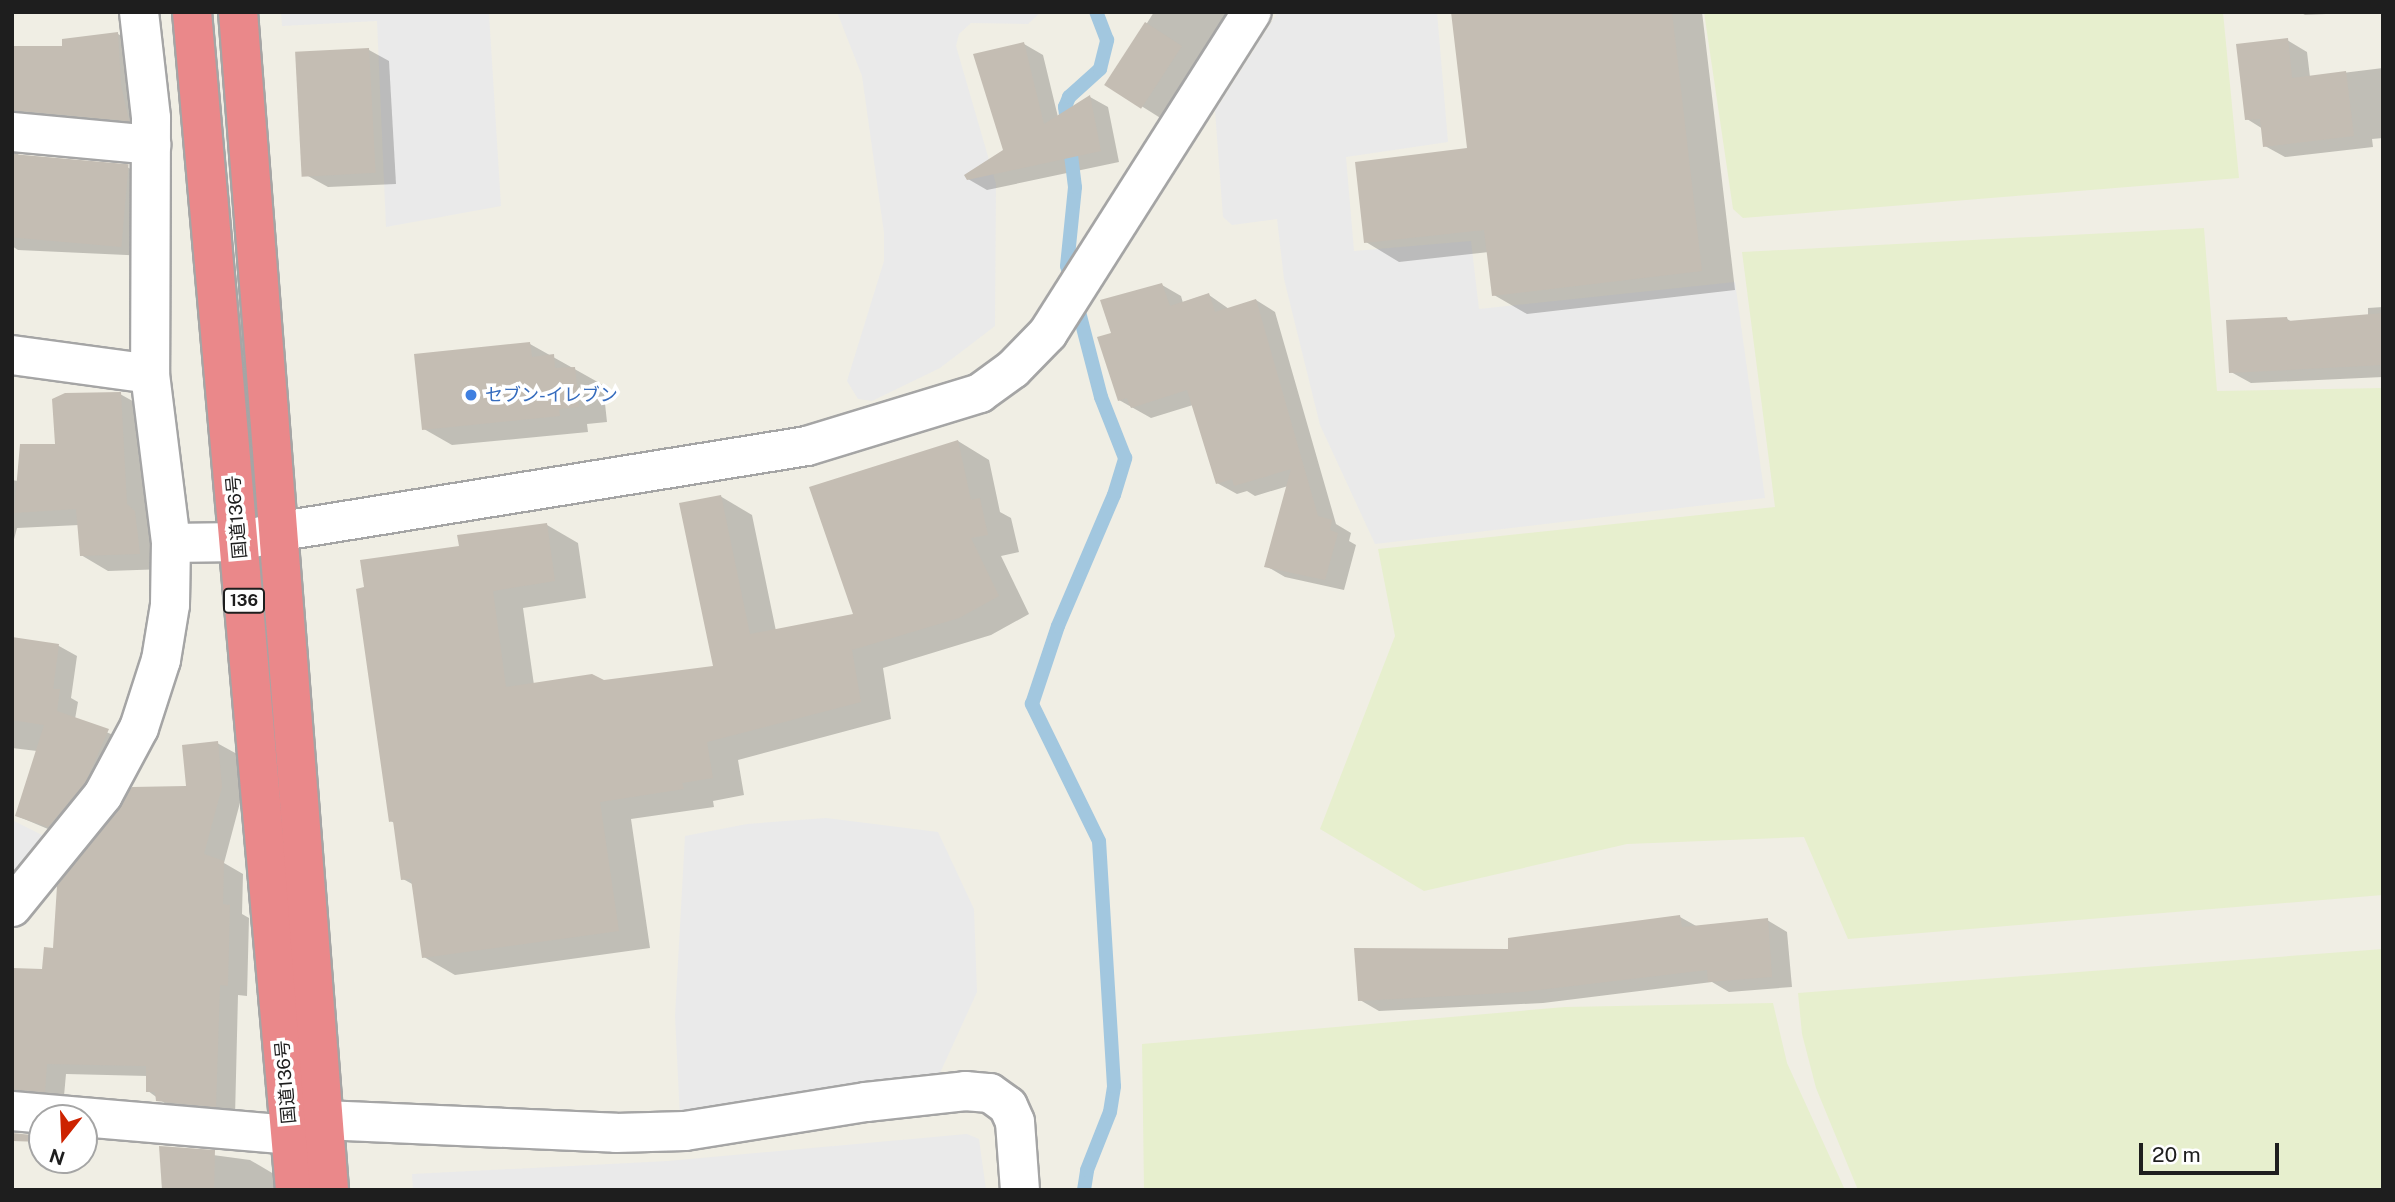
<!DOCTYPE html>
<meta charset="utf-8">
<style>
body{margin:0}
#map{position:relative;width:2395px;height:1202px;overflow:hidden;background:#f0eee4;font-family:"Public Sans","Noto Sans JP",sans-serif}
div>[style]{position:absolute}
.farmland>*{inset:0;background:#e7efce}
.parking>*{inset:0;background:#eaeaea}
.shadow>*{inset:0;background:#0003}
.stream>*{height:14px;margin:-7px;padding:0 7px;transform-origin:7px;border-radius:7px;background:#a2c7df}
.building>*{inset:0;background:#c4bdb3;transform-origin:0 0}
.roads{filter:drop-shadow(2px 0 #a5a5a5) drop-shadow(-2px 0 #a5a5a5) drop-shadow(0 2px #a5a5a5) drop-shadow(0 -2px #a5a5a5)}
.minor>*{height:38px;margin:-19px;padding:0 19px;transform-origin:19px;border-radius:19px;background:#fff}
.highway>*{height:38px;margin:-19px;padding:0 19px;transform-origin:19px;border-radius:19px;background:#ea888a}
.dots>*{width:19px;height:19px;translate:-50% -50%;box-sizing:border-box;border:4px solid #fff;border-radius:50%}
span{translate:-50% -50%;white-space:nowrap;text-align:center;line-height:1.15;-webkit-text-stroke:7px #fff;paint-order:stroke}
.shield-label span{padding:2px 5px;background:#fff;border:2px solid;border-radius:5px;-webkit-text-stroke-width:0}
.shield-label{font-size:16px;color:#1e1e1e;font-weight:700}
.shop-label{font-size:18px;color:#366cbe}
.left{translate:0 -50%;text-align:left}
.street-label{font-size:18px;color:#1e1e1e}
.frame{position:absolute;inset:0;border:14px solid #1e1e1e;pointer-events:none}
.north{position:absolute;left:28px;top:1104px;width:70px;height:70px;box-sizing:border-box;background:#fff;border:2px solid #a5a5a5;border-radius:50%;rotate:198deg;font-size:19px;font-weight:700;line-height:28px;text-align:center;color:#1e1e1e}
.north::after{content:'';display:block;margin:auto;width:24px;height:32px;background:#cd2300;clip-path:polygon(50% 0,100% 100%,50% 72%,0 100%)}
.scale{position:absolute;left:2139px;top:1143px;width:140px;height:32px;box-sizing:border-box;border:4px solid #1e1e1e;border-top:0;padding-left:9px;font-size:21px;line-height:24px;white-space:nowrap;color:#1e1e1e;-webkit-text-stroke:5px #fff;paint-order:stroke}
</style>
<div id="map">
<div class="farmland">
<div style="clip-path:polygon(1704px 12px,2223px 12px,2239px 178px,1743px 218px,1733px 209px)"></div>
<div style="clip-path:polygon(2204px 228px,2217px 391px,2383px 388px,2383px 895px,1848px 939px,1804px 837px,1627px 844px,1424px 891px,1320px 829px,1395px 636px,1378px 549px,1775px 507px,1742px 252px)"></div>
<div style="clip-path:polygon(2383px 949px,2383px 1190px,1858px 1190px,1816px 1088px,1802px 1034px,1798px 993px)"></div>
<div style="clip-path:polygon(1773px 1003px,1787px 1063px,1845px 1190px,1144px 1190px,1142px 1044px,1565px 1007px)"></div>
</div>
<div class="parking">
<div style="clip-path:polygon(281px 12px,534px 12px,489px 14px,501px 206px,386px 227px,377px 21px,282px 26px)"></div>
<div style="clip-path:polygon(837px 12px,1041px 12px,1028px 24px,971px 23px,959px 34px,956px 46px,996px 184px,995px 326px,940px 368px,872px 401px,858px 399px,847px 381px,884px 261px,884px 233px,862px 76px)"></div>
<div style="clip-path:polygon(1278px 12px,1437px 12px,1448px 142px,1346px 157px,1354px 251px,1471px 241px,1479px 309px,1735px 282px,1765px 498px,1375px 544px,1320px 425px,1284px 279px,1277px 219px,1232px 225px,1223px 217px,1215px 111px)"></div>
<div style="clip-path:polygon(826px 818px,938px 832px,974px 909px,977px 992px,935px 1084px,680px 1118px,675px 1016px,685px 836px,747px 824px)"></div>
<div style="clip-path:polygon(12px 820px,46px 837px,12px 881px)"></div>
<div style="clip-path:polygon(967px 1134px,979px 1139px,986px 1190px,413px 1190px,412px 1174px,668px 1161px)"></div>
</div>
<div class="shadow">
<div style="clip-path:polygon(1154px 12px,1231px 12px,1162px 119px,1108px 85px)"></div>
<div style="clip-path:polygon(1452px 12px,1702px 12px,1735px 290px,1527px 314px,1494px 295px,1489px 252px,1399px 262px,1366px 242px,1469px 150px)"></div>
<div style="clip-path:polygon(2300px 12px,2369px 12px,2305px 15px)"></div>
<div style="clip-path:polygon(118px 34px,141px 48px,152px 134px,14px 145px,19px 156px,127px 167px,151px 180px,148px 256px,18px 250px,12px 246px,12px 48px,64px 47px)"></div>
<div style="clip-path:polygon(2287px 40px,2307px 52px,2310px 77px,2383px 68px,2383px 138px,2372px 139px,2373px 147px,2285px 157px,2265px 146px,2263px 129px,2247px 119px)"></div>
<div style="clip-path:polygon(1024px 44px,1043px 55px,1058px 117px,1090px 97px,1108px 107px,1119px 162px,987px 190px,968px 179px,1005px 151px)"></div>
<div style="clip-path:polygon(369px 50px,389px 61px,396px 184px,328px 187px,308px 176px)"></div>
<div style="clip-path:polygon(1162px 285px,1181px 296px,1183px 303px,1209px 295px,1229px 309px,1256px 300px,1275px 312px,1336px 524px,1351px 533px,1349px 541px,1356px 545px,1344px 590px,1285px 577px,1266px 566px,1288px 486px,1255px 496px,1247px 491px,1237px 494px,1217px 483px,1193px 405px,1151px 418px,1119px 400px,1113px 335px)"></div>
<div style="clip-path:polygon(2383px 307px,2383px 377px,2251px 383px,2231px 372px,2287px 319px,2294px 323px,2368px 316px,2368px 308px)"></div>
<div style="clip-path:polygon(530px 344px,603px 385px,607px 422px,587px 424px,588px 432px,452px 445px,424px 429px)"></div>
<div style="clip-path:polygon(120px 394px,147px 409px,166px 569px,108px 571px,81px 555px,79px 525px,17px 528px,12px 547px,12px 480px,18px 481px)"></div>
<div style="clip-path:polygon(958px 441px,989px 460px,1000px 512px,1011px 518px,1019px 552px,1001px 556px,1029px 614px,991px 635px,883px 668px,891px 719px,738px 760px,744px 795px,713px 801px,714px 807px,631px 819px,650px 948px,455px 975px,424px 957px,414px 885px,403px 879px,395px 823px,390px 821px,461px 548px,547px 525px,578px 543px,586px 598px,523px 608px,534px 685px,604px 682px,715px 668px,720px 496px,752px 515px,776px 631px,855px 615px)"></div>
<div style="clip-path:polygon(12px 639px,59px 646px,77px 656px,71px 698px,78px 702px,75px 719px,130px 742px,67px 837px,17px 816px,37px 751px,12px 748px)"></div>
<div style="clip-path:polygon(217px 743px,237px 754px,241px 799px,224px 863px,243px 874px,242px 914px,249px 918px,247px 996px,238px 995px,235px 1117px,177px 1112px,148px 1091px,148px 1076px,66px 1074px,64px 1096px,12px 1093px,12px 969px,44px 971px,55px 950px,188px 788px)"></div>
<div style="clip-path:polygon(1680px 917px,1698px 927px,1767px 920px,1787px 932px,1792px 987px,1729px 992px,1712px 982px,1543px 1003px,1379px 1011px,1360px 1000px,1510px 951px)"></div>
<div style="clip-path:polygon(161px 1148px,250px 1160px,279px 1177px,279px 1190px,164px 1190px)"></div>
</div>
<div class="stream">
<div style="left:1084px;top:1190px;width:20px;rotate:-81deg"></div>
<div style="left:1087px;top:1170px;width:62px;rotate:-68.4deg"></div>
<div style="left:1110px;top:1112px;width:26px;rotate:-81deg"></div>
<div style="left:1114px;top:1086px;width:245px;rotate:-93.5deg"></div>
<div style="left:1099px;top:841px;width:153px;rotate:-116.1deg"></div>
<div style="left:1032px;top:704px;width:82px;rotate:-71.6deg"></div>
<div style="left:1058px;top:626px;width:142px;rotate:-66.9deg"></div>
<div style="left:1114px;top:495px;width:39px;rotate:-73deg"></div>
<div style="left:1125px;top:458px;width:66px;rotate:-111.5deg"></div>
<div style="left:1101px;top:397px;width:135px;rotate:-104.5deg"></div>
<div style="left:1067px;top:266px;width:79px;rotate:-84.2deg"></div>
<div style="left:1075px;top:187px;width:81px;rotate:-97.1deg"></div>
<div style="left:1065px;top:107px;width:11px;rotate:-68deg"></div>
<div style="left:1069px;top:97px;width:42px;rotate:-42.1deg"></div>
<div style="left:1100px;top:69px;width:30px;rotate:-76deg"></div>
<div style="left:1107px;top:40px;width:30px;rotate:-111deg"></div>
</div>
<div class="building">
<div style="clip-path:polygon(1451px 12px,1672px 12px,1702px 271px,1492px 296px,1484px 230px,1364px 243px,1355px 162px,1467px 148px)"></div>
<div style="left:1145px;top:22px;width:44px;height:75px;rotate:33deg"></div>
<div style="clip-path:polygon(118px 32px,121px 85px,129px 121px,12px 110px,12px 46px,62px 46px,62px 39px)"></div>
<div style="clip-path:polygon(2288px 38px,2292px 78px,2346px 71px,2354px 136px,2263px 147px,2260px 119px,2245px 120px,2236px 44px)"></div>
<div style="clip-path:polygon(1024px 42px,1044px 124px,1090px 95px,1101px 151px,967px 180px,964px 175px,1003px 150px,973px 54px)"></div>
<div style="left:369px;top:48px;width:125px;height:74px;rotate:87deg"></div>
<div style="left:12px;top:154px;width:117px;height:83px;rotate:5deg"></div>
<div style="clip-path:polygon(1162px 283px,1170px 306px,1209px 293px,1215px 312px,1256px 299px,1318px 516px,1332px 520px,1330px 530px,1338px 533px,1325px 580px,1264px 567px,1291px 469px,1234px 486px,1232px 479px,1216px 484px,1187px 390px,1131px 408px,1127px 398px,1118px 401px,1097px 337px,1111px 333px,1100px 300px)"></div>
<div style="clip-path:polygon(2383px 313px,2383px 365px,2229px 373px,2226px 320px,2287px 317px,2288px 321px)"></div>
<div style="clip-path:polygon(530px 342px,532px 357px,554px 354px,555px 368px,575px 367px,579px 407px,559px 409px,560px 416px,422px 430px,414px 354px)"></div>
<div style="clip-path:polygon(121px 392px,127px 504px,135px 511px,140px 554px,80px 556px,76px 509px,14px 513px,20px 444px,55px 444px,52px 399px,65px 393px)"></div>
<div style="clip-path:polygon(958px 440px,971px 500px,980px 498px,988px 535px,971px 538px,999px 596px,959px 618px,852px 650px,861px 702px,707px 742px,713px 778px,682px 783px,684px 789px,600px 802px,619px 931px,422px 958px,411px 879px,401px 880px,393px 821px,389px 822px,356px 589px,364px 587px,360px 560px,459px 546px,457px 535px,547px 523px,555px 581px,493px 591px,506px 687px,592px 674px,604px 680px,713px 666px,679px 503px,721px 495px,750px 634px,853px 614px,809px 487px)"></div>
<div style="clip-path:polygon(12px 637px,59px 644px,53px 689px,60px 689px,57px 711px,109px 729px,85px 783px,48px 827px,15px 816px,44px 725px,12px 720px)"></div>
<div style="clip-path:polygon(218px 741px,222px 787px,204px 854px,224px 861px,223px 904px,230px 905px,228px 986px,220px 985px,216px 1107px,156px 1101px,155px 1092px,146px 1092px,146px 1066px,47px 1064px,45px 1092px,12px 1089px,12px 968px,42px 969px,44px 947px,53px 948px,57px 886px,132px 787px,186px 786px,182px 745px)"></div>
<div style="clip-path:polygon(1680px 915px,1682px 927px,1768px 918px,1772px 977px,1708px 982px,1707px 970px,1522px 992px,1358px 1001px,1354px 948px,1508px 949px,1508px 938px)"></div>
<div style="clip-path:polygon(12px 1133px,42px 1136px,42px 1142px,12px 1141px)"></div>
<div style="clip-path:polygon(159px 1146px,215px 1150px,214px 1190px,162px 1190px)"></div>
</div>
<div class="roads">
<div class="minor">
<div style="left:139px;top:12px;width:107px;rotate:83.5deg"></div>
<div style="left:151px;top:118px;width:256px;rotate:90.2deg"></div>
<div style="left:150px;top:374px;width:170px;rotate:82.9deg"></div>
<div style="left:12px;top:132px;width:140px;rotate:5.3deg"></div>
<div style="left:12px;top:355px;width:139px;rotate:7.8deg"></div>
<div style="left:12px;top:907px;width:144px;rotate:-50.9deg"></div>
<div style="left:103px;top:795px;width:76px;rotate:-61.8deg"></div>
<div style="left:139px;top:728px;width:71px;rotate:-72.1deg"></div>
<div style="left:161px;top:660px;width:56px;rotate:-80.7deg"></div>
<div style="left:170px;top:605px;width:62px;rotate:-89.1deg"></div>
<div style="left:171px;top:543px;width:68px;rotate:-0.8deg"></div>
<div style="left:239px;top:542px;width:38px;rotate:-15deg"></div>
<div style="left:276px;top:532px;width:538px;rotate:-9.2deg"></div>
<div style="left:807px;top:446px;width:181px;rotate:-17deg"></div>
<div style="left:980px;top:393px;width:41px;rotate:-36deg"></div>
<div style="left:1013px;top:369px;width:50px;rotate:-45.8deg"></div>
<div style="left:1048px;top:333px;width:380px;rotate:-57.6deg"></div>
<div style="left:12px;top:1111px;width:279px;rotate:4.9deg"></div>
<div style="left:323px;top:1120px;width:293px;rotate:2.5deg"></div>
<div style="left:616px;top:1133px;width:69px;rotate:-1.7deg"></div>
<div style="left:685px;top:1131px;width:183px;rotate:-9.1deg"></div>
<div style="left:866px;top:1102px;width:100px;rotate:-6.3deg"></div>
<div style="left:965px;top:1091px;width:25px;rotate:5deg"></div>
<div style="left:990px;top:1093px;width:22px;rotate:36deg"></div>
<div style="left:1008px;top:1106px;width:17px;rotate:66deg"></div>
<div style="left:1015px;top:1122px;width:68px;rotate:85.8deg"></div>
</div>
<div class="highway">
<div style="left:192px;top:12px;width:1182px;rotate:85deg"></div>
<div style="left:238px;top:12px;width:1182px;rotate:85.58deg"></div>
</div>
</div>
<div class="dots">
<div style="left:471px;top:395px;background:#3f7fe0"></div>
</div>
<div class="shield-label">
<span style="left:244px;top:601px">136</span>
</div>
<div class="shop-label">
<span class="left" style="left:485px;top:395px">セブン-イレブン</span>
</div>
<div class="street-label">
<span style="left:237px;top:517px;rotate:-95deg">国道136号</span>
<span style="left:286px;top:1082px;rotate:-95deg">国道136号</span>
</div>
<div class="frame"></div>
<div class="north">N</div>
<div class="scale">20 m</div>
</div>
